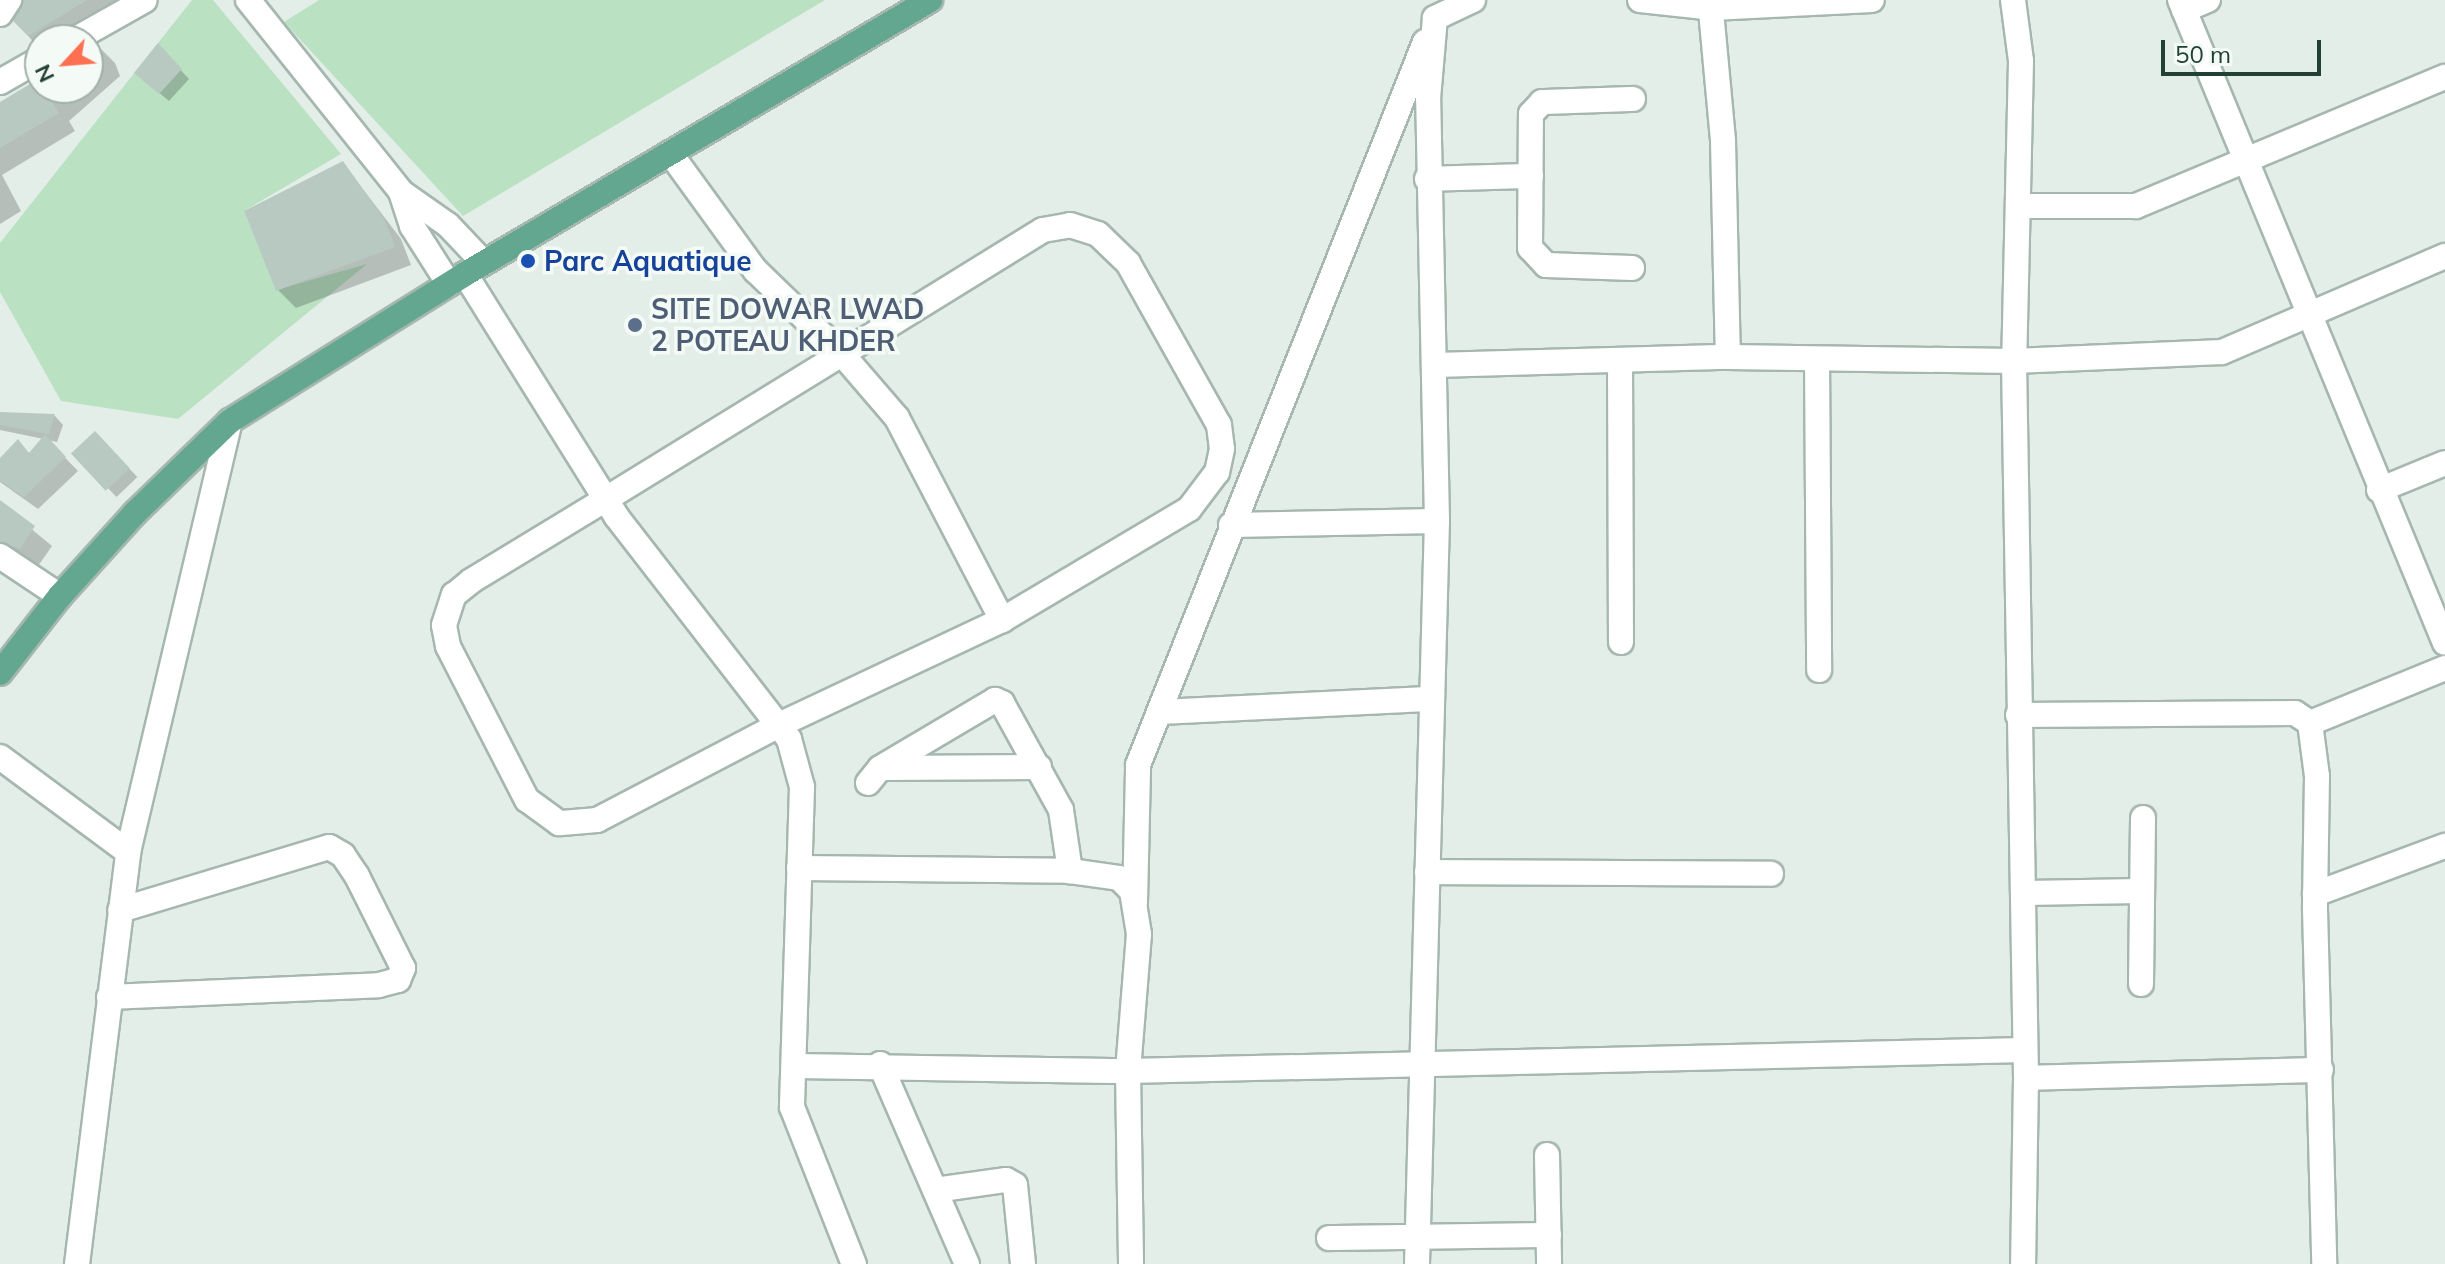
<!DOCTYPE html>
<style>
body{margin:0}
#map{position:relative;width:2445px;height:1264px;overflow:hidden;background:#e3eee8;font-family:Mulish,sans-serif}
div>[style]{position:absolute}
.green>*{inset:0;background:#bae1c2}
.shadow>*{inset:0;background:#0003;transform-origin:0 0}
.building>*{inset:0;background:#b8c9c1;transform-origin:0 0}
.roads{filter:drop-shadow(2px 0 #a5b7af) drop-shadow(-2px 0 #a5b7af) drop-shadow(0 2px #a5b7af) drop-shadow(0 -2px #a5b7af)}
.minor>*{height:24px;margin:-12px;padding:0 12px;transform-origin:12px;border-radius:12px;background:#fff}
.major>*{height:24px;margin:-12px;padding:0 12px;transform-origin:12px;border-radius:12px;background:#63a791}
.dots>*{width:22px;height:22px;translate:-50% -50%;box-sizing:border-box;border:4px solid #f4faf6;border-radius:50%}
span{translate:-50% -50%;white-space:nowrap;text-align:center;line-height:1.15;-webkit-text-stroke:7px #f4faf6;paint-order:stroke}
.transit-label{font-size:28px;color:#164399;font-weight:700}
.left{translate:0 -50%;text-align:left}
.service-label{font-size:28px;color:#4e5e75;font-weight:700}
.north{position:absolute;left:24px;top:24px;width:80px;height:80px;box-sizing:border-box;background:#f4faf6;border:2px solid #a0b0a9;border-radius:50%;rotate:244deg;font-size:22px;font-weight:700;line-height:32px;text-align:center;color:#214136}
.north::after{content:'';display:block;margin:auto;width:28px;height:36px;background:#fd7051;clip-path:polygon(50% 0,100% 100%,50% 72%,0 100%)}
.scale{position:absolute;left:2161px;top:40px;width:160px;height:36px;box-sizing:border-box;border:4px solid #214136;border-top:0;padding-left:10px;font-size:24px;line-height:28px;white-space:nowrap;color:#214136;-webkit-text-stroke:6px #f4faf6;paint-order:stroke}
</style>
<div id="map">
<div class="green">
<div style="clip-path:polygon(192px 0,213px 0,341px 154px,244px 211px,276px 290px,367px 264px,178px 419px,61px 401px,0 292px,0 243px)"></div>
<div style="clip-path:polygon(319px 0,825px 0,463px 216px,284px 22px)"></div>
</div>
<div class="shadow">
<div style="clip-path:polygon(15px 0,134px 0,68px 40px,40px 40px,40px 49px,9px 15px)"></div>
<div style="clip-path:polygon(97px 45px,115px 63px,120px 76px,69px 121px,75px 131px,2px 175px,21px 211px,0 224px,0 105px,40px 80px,40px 88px,88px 88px,88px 51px)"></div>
<div style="clip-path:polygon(158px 46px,189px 79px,169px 101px,145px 81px)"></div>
<div style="clip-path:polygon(343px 163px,401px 239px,411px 265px,296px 308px,278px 290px)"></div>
<div style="clip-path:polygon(0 414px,55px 416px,63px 425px,57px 442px,48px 440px,78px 471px,38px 509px,0 482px,0 460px,30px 454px,44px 439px,0 430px)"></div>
<div style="left:95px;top:433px;width:61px;height:29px;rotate:46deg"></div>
<div style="clip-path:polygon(0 503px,52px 546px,38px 566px,0 543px)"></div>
</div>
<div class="building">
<div style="clip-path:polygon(12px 0,87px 0,28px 36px,7px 15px)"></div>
<div style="clip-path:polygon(98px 42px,103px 58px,88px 71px,88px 48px)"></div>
<div style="clip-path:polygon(158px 43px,182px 69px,159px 94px,134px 73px)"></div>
<div style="clip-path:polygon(40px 78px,40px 88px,68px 88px,52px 102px,59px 113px,0 148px,0 102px)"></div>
<div style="clip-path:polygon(343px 161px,384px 219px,395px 247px,276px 291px,244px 211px)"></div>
<div style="clip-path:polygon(0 412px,55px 414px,49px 434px,0 425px)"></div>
<div style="left:95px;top:431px;width:51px;height:33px;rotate:47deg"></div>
<div style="clip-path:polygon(45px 434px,66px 457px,24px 497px,0 481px,0 458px,18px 439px,29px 453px)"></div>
<div style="clip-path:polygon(0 500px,35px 526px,20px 549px,0 541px)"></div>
</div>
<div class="roads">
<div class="minor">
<div style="left:248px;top:0;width:246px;rotate:51.4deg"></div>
<div style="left:401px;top:192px;width:57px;rotate:35.1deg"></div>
<div style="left:448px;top:225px;width:52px;rotate:46.5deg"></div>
<div style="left:1640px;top:0;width:72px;rotate:6.3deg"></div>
<div style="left:1712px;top:8px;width:160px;rotate:-2.9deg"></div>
<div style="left:1710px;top:0;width:142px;rotate:84.7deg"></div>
<div style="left:1723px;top:141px;width:216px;rotate:88.7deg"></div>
<div style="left:2013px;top:0;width:62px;rotate:82.5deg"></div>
<div style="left:2021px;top:61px;width:300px;rotate:91.3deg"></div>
<div style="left:2014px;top:361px;width:717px;rotate:89.04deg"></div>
<div style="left:2026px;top:1078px;width:186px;rotate:90.9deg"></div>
<div style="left:2180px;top:0;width:695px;rotate:67.6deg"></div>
<div style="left:2184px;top:10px;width:26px;rotate:-23deg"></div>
<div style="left:0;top:14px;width:17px;rotate:-57deg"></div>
<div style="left:74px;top:40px;width:81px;rotate:-29.4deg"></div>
<div style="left:0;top:82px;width:46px;rotate:-29.9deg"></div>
<div style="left:670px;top:153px;width:145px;rotate:54deg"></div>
<div style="left:755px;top:270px;width:121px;rotate:44deg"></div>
<div style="left:842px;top:354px;width:84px;rotate:49.3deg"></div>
<div style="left:897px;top:418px;width:228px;rotate:62.5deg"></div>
<div style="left:1002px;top:620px;width:246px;rotate:154.8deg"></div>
<div style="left:779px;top:725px;width:205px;rotate:152.4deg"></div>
<div style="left:597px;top:820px;width:38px;rotate:175deg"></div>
<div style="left:559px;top:823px;width:39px;rotate:-144deg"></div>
<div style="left:527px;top:800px;width:173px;rotate:-117.2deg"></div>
<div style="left:448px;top:646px;width:21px;rotate:-101deg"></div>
<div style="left:444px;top:625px;width:32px;rotate:-72deg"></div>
<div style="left:454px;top:595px;width:22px;rotate:-39deg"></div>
<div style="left:471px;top:581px;width:158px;rotate:-31.3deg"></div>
<div style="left:606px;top:499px;width:277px;rotate:-31.6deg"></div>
<div style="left:842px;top:354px;width:236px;rotate:-31.7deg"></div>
<div style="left:1043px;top:230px;width:27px;rotate:-10deg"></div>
<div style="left:1070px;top:225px;width:29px;rotate:18deg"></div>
<div style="left:1098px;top:234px;width:42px;rotate:44deg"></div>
<div style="left:1128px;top:263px;width:186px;rotate:60.7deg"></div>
<div style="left:1219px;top:425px;width:24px;rotate:83deg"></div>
<div style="left:1222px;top:449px;width:24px;rotate:102deg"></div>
<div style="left:1217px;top:472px;width:46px;rotate:127.1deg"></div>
<div style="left:1189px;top:509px;width:217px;rotate:149.3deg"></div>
<div style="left:1427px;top:179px;width:104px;rotate:-1.7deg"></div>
<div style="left:401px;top:192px;width:36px;rotate:72deg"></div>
<div style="left:412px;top:226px;width:69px;rotate:57.5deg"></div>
<div style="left:2018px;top:206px;width:118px"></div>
<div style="left:2136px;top:206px;width:335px;rotate:-22.7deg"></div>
<div style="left:1632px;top:268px;width:86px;rotate:-178deg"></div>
<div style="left:1546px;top:265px;width:23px;rotate:-133deg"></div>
<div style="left:1530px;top:248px;width:134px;rotate:-89.6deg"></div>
<div style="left:1531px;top:114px;width:16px;rotate:-47deg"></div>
<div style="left:1542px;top:102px;width:91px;rotate:-1.9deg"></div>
<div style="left:465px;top:274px;width:285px;rotate:58deg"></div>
<div style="left:616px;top:516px;width:282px;rotate:52.2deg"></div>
<div style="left:789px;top:739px;width:50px;rotate:74.8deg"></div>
<div style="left:802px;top:787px;width:320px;rotate:91.8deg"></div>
<div style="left:792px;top:1107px;width:169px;rotate:68.5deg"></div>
<div style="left:1817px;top:359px;width:311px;rotate:89.6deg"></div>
<div style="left:1620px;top:360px;width:282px;rotate:89.8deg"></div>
<div style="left:1435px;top:365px;width:293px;rotate:-1.6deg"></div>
<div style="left:1728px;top:357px;width:286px;rotate:0.8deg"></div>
<div style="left:2014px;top:361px;width:208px;rotate:-2.5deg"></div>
<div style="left:2222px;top:352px;width:243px;rotate:-23.3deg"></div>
<div style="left:2379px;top:490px;width:71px;rotate:-22.2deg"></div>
<div style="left:1231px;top:525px;width:206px;rotate:-1.1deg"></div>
<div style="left:0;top:556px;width:72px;rotate:33.7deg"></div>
<div style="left:1162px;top:712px;width:269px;rotate:-2.8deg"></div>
<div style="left:2018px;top:715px;width:277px;rotate:-0.4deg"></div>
<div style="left:2295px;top:713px;width:18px;rotate:34deg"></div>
<div style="left:2310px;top:723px;width:53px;rotate:82.5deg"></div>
<div style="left:2317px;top:776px;width:133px;rotate:90.9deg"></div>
<div style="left:2315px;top:909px;width:355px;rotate:88.5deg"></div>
<div style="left:2310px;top:723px;width:146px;rotate:-22.2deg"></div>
<div style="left:0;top:757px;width:159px;rotate:36.6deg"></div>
<div style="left:882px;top:768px;width:157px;rotate:-0.4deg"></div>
<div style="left:868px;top:783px;width:19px;rotate:-51deg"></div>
<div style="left:880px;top:768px;width:134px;rotate:-30.6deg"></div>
<div style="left:995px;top:700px;width:8px;rotate:23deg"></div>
<div style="left:1002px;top:703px;width:122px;rotate:61.1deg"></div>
<div style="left:1061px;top:810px;width:62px;rotate:81.6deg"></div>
<div style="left:799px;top:868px;width:271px;rotate:0.6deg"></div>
<div style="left:1070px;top:871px;width:49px;rotate:8.1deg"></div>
<div style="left:1119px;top:878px;width:18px;rotate:45deg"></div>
<div style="left:1132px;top:891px;width:44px;rotate:80.8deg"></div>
<div style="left:1139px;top:934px;width:137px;rotate:94.6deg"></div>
<div style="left:1128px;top:1071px;width:193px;rotate:89.1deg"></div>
<div style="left:1427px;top:872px;width:344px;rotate:0.3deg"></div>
<div style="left:2023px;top:893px;width:119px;rotate:-1deg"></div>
<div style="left:2315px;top:894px;width:139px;rotate:-20.3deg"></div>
<div style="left:1135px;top:902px;width:137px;rotate:-88.7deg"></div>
<div style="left:1138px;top:765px;width:778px;rotate:-68.35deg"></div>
<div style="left:2141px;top:984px;width:166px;rotate:-89.3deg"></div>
<div style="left:109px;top:997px;width:270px;rotate:-2.5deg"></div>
<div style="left:379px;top:985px;width:20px;rotate:-15deg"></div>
<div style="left:398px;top:980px;width:13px;rotate:-67deg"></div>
<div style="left:403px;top:968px;width:103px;rotate:-116.6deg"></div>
<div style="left:357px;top:876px;width:25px;rotate:-124deg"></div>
<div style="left:343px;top:855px;width:16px;rotate:-150deg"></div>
<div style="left:329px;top:847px;width:218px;rotate:163.2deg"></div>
<div style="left:880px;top:1064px;width:218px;rotate:66.5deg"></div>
<div style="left:796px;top:1066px;width:332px;rotate:0.9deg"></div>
<div style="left:1128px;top:1071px;width:897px;rotate:-1.34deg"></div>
<div style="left:2026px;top:1078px;width:295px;rotate:-1.6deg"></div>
<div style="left:1547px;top:1155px;width:109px;rotate:88.9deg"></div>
<div style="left:935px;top:1190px;width:72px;rotate:-8deg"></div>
<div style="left:1006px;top:1180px;width:10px;rotate:29deg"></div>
<div style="left:1015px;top:1185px;width:79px;rotate:84.2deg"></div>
<div style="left:1329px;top:1238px;width:220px;rotate:-0.8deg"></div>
<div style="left:77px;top:1264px;width:415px;rotate:-82.9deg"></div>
<div style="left:128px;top:852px;width:443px;rotate:-76.7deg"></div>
<div style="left:1417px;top:1264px;width:743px;rotate:-88.46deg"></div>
<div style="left:1437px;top:521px;width:422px;rotate:-91.2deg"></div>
<div style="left:1428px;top:99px;width:81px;rotate:-85.1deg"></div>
<div style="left:1435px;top:18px;width:42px;rotate:-25.3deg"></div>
</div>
<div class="major">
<div style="left:0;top:673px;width:98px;rotate:-52.1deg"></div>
<div style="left:60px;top:596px;width:112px;rotate:-47.9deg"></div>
<div style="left:135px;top:513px;width:132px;rotate:-44.1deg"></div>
<div style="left:230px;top:421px;width:277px;rotate:-32deg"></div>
<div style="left:465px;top:274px;width:540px;rotate:-30.51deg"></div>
</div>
</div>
<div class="dots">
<div style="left:528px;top:261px;background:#1a4fb4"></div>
<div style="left:635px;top:325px;background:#5c6f8a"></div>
</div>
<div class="transit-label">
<span class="left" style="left:544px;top:261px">Parc Aquatique</span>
</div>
<div class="service-label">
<span class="left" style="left:651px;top:325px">SITE DOWAR LWAD<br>2 POTEAU KHDER</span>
</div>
<div class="north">N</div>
<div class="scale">50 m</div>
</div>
